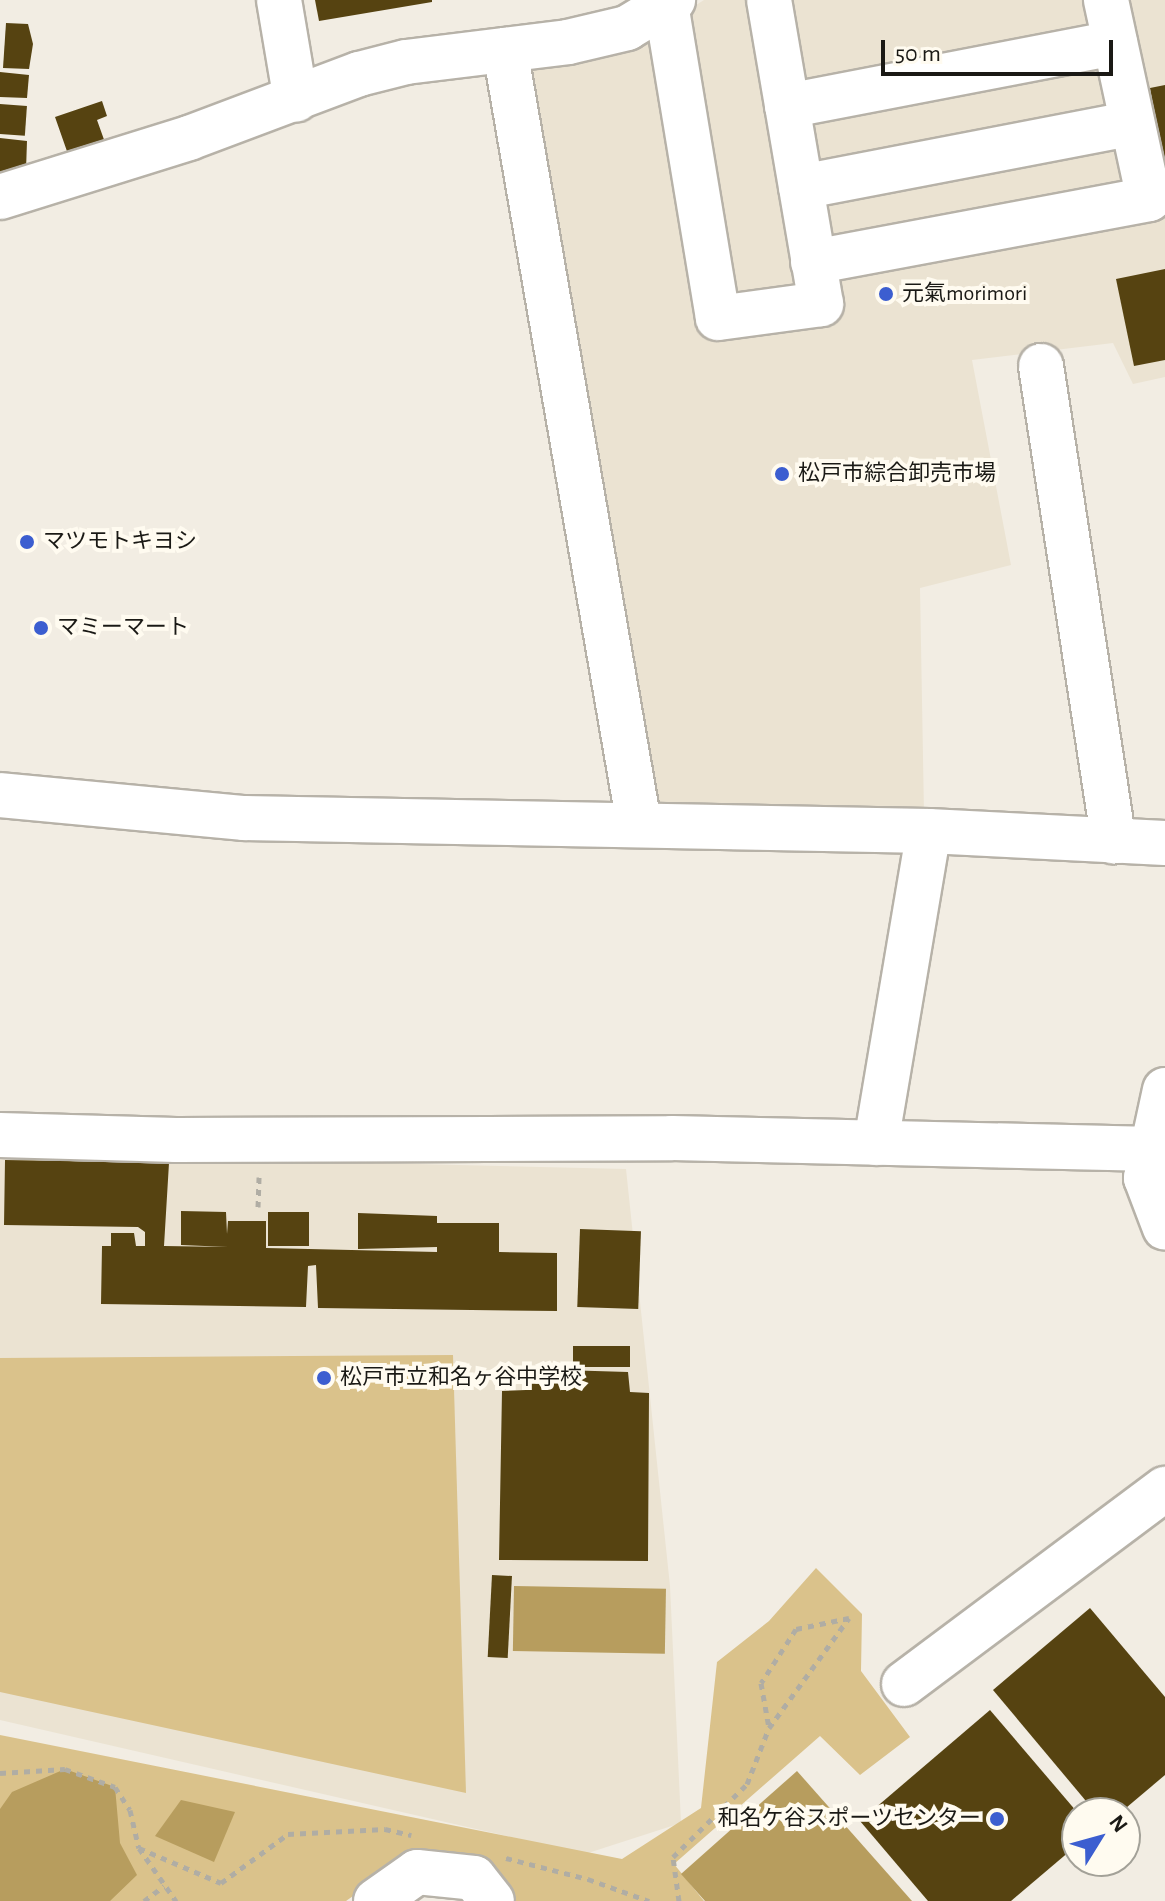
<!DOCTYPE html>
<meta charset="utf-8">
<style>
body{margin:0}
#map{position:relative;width:1165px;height:1901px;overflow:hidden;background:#f2ede3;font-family:"Alegreya Sans","Noto Sans JP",sans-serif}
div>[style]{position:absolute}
.built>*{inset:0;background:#ebe3d2}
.green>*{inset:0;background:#dac28b}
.water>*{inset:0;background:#b79d5e;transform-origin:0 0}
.building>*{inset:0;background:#564311;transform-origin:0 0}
.path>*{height:5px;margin-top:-2.5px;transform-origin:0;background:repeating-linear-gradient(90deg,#b0ada4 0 6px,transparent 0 12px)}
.roads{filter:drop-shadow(2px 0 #b7b2a8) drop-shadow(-2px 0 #b7b2a8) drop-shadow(0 2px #b7b2a8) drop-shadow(0 -2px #b7b2a8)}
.minor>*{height:44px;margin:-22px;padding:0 22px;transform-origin:22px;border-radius:22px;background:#fff}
.dots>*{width:22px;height:22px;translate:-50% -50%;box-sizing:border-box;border:4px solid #fffbf0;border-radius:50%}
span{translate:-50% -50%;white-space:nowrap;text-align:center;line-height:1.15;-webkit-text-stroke:8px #fffbf0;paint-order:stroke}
.poi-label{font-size:22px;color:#1a1915}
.left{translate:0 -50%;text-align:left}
.right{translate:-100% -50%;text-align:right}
.north{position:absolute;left:1061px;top:1797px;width:80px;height:80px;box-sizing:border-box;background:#fffbf0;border:2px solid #a3a198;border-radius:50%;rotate:53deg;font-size:22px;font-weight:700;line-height:32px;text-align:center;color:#1a1915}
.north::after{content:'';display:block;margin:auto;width:28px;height:36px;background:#3c5ed0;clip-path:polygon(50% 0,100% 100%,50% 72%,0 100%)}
.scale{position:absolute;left:881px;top:40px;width:232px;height:36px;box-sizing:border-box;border:4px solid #1a1915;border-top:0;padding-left:10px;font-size:24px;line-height:28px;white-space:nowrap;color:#1a1915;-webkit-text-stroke:6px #fffbf0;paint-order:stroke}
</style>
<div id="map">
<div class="built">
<div style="clip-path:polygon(704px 0,1165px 0,1165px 377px,1133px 384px,1113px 343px,972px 360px,1011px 565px,920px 588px,924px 813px,626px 809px,504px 66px,639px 41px)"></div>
<div style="clip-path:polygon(0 1154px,626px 1169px,670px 1586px,681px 1823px,585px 1854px,0 1720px)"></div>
</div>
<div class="green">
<div style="clip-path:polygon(453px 1355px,466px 1793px,0 1692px,0 1358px)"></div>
<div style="clip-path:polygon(816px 1568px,862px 1614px,861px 1671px,910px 1737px,860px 1775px,820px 1736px,674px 1864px,704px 1901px,510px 1901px,412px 1854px,346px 1901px,0 1901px,0 1735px,622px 1859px,701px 1808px,717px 1662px,769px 1621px)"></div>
</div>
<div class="water">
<div style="left:514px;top:1586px;width:152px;height:65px;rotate:1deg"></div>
<div style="clip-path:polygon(65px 1769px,115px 1787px,120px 1843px,137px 1875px,110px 1901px,0 1901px,0 1809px,12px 1792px)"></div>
<div style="clip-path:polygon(797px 1771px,912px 1901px,705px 1901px,681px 1874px)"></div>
<div style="clip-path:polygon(181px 1800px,235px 1812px,214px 1862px,155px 1836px)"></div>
</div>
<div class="building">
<div style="clip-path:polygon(315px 0,432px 0,432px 2px,319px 21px)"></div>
<div style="clip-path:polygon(6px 23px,28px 24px,33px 44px,29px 69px,3px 68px)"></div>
<div style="clip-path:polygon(0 72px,29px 75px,27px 98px,0 97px)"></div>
<div style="clip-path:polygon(1165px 85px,1165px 166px,1163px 166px,1150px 88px)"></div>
<div style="clip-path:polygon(102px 101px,107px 116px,97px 120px,107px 148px,69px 157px,55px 117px)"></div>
<div style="left:0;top:104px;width:27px;height:30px;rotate:4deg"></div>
<div style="clip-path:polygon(0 138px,27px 141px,26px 170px,0 174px)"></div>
<div style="clip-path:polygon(1165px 269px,1165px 360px,1134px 366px,1116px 279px)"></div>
<div style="clip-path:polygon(5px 1160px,169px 1163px,164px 1246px,228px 1247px,181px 1245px,181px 1211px,226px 1212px,227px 1234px,228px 1221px,266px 1221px,266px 1248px,437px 1252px,437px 1247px,358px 1249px,358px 1213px,437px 1216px,437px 1223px,499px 1223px,499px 1252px,557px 1253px,557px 1311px,318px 1308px,316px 1265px,308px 1266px,306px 1307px,101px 1304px,102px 1246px,111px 1246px,111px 1233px,134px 1233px,136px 1246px,145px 1246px,145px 1232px,138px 1227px,4px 1225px)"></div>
<div style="left:309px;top:1212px;width:34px;height:41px;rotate:90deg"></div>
<div style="left:580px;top:1229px;width:61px;height:78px;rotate:2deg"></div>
<div style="left:573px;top:1346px;width:57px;height:21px"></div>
<div style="clip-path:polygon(528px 1369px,628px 1372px,630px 1392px,649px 1393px,648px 1561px,499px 1560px,502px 1391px,526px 1390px)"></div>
<div style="left:492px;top:1575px;width:20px;height:82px;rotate:3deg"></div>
<div style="clip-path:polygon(1090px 1608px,1165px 1697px,1165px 1775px,1120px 1813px,1096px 1813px,993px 1690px)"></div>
<div style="clip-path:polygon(990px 1710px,1077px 1812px,1077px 1845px,1011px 1901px,928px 1901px,860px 1821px)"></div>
</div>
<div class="path">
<div style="left:258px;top:1207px;width:30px;rotate:-88deg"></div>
<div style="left:0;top:1773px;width:65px;rotate:-3.5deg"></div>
<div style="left:65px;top:1769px;width:53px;rotate:19.8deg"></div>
<div style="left:115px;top:1787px;width:27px;rotate:57deg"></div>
<div style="left:130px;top:1810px;width:39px;rotate:77deg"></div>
<div style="left:139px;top:1848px;width:65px;rotate:55.1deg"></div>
<div style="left:139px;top:1848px;width:89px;rotate:23.1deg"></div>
<div style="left:221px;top:1883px;width:83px;rotate:-36.2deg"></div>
<div style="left:288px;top:1834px;width:97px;rotate:-3deg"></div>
<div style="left:385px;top:1829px;width:27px;rotate:13deg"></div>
<div style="left:506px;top:1858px;width:85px;rotate:14.4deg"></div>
<div style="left:588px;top:1879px;width:65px;rotate:19.8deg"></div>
<div style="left:144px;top:1901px;width:25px;rotate:-37deg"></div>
<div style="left:679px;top:1901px;width:44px;rotate:-97.8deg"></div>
<div style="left:673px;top:1857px;width:104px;rotate:-44.6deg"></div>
<div style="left:747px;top:1784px;width:60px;rotate:-68.6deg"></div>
<div style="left:769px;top:1728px;width:136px;rotate:-54deg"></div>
<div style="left:849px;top:1618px;width:54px;rotate:168.3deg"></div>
<div style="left:796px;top:1629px;width:64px;rotate:122.9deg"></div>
<div style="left:761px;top:1683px;width:46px;rotate:79.9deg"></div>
</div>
<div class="roads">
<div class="minor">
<div style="left:279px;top:0;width:101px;rotate:80.4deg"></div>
<div style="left:666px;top:4px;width:318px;rotate:80.6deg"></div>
<div style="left:718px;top:318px;width:104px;rotate:-7.7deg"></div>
<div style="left:821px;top:304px;width:308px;rotate:-99.7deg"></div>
<div style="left:505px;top:50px;width:786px;rotate:80.18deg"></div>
<div style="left:787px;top:106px;width:334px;rotate:-10.9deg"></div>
<div style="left:801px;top:187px;width:337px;rotate:-10.9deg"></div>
<div style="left:0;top:197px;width:198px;rotate:-17.3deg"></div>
<div style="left:189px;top:138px;width:182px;rotate:-20.6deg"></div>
<div style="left:359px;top:74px;width:49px;rotate:-14.3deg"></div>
<div style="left:406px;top:62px;width:163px;rotate:-7deg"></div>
<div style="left:568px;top:42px;width:61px;rotate:-13.3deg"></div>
<div style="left:627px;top:28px;width:54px;rotate:-31.3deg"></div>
<div style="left:813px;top:262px;width:342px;rotate:-10.6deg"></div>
<div style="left:1149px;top:199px;width:204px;rotate:-102.2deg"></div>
<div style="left:1041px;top:366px;width:481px;rotate:81.3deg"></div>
<div style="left:0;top:795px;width:245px;rotate:5.4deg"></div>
<div style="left:244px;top:818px;width:685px;rotate:1.09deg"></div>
<div style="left:929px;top:831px;width:236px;rotate:2.9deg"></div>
<div style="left:1165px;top:1090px;width:90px;rotate:102.2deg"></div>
<div style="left:1146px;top:1178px;width:53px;rotate:69.2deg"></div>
<div style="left:0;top:1135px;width:176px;rotate:1.6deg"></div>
<div style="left:176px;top:1140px;width:496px;rotate:-0.2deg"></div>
<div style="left:672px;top:1138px;width:493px;rotate:1.3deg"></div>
<div style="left:876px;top:1143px;width:316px;rotate:-80.4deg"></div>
<div style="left:904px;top:1684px;width:326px;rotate:-36.8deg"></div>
<div style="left:376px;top:1901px;width:50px;rotate:-35.3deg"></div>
<div style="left:417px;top:1872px;width:57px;rotate:6deg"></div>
<div style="left:474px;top:1878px;width:29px;rotate:52deg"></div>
</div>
</div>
<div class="dots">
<div style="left:886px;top:294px;background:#3c5ed0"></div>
<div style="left:782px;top:474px;background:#3c5ed0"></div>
<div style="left:27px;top:542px;background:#3c5ed0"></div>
<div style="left:41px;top:628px;background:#3c5ed0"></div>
<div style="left:324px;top:1378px;background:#3c5ed0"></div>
<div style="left:997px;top:1819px;background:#3c5ed0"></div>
</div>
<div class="poi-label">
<span class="left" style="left:902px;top:294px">元氣morimori</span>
<span class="left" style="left:798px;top:474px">松戸市綜合卸売市場</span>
<span class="left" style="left:43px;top:542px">マツモトキヨシ</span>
<span class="left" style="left:57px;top:628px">マミーマート</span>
<span class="left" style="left:340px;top:1378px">松戸市立和名ヶ谷中学校</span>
<span class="right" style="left:981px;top:1819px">和名ケ谷スポーツセンター</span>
</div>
<div class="north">N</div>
<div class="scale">50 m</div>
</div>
